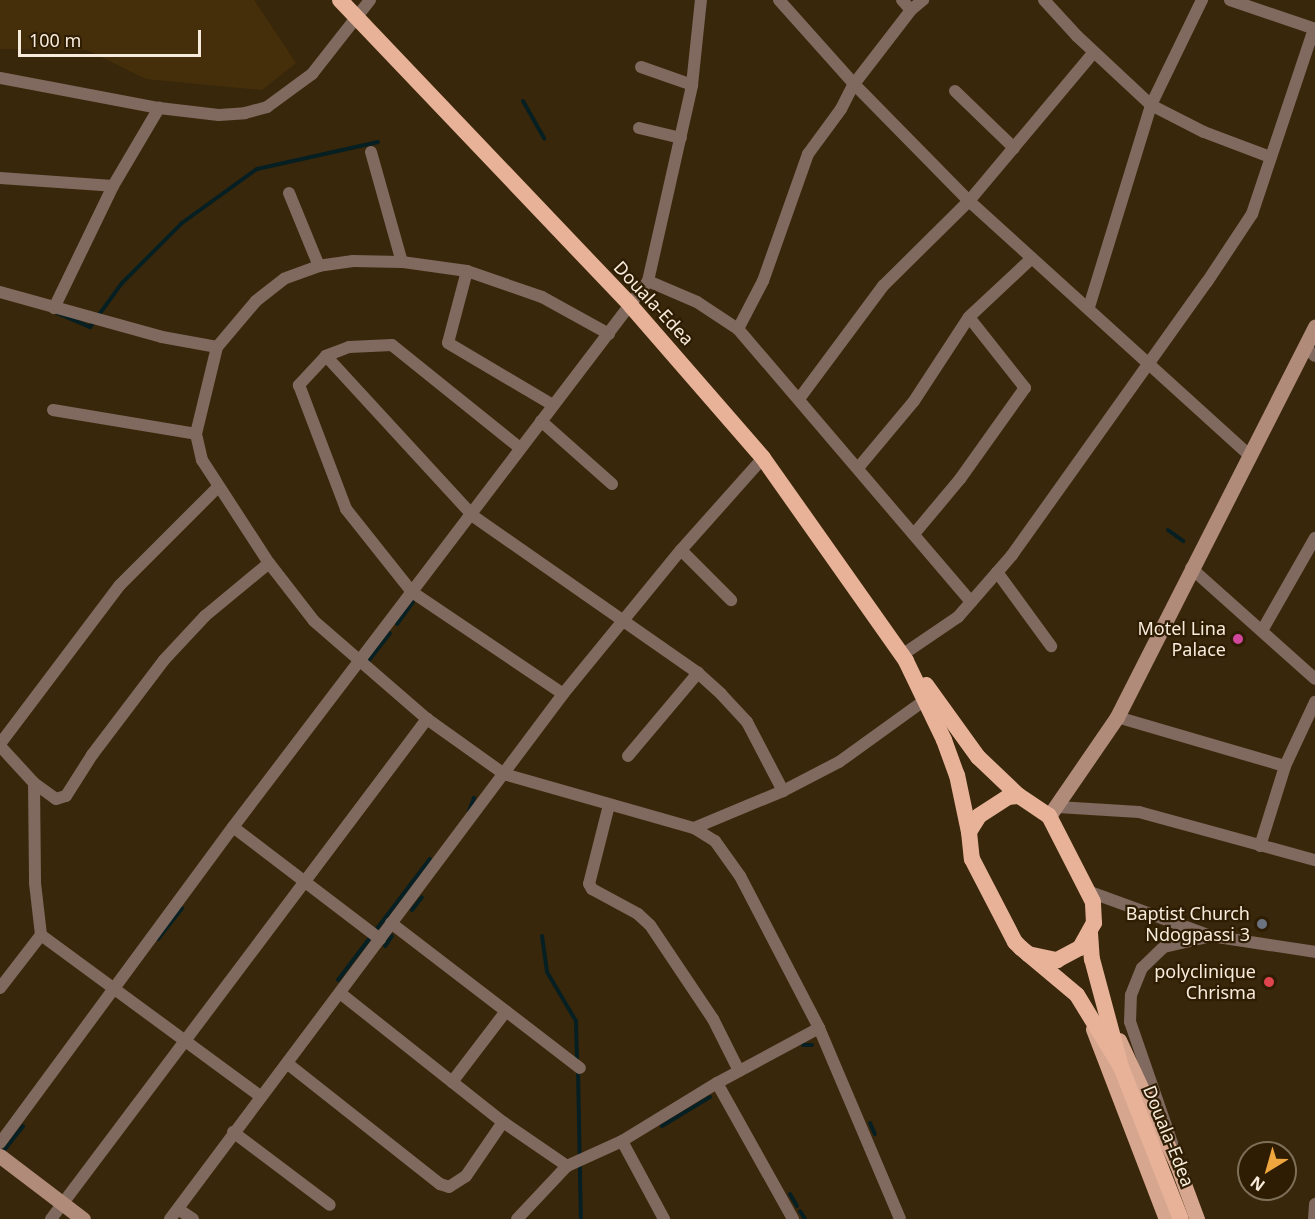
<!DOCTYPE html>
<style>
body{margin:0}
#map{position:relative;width:1315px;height:1219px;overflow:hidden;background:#39270b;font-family:"Noto Sans",sans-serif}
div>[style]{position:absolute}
.built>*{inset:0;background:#452f0b}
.stream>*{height:4px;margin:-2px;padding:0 2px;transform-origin:2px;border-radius:2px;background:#061f22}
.minor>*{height:12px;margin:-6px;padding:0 6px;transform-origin:6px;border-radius:6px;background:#80695e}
.secondary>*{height:15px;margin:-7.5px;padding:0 7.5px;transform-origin:7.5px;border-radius:7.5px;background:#b18b7a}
.primary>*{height:15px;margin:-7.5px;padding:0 7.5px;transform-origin:7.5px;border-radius:7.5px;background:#d6a68f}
.trunk>*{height:16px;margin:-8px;padding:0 8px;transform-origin:8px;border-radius:8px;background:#e7b298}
.dots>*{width:16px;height:16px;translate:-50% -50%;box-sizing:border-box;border:3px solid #2e1d02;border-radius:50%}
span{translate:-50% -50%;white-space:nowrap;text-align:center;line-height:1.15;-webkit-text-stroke:4.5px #2e1d02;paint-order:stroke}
.street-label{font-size:18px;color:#f7ebdb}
.poi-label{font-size:18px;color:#f7ebdb}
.right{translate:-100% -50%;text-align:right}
.north{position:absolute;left:1237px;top:1141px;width:60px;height:60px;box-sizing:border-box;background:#2e1d02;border:2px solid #7e6f59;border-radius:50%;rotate:217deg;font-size:16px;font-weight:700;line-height:24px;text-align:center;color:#f7ebdb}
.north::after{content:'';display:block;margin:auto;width:21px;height:27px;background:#f0a63f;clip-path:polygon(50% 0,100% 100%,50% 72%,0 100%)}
.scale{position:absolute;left:18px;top:30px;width:183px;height:27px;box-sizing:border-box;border:3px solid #f7ebdb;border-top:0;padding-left:8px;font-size:18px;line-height:21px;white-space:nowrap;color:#f7ebdb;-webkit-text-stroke:4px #2e1d02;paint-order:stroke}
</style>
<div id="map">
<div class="built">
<div style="clip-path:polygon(0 0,254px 0,296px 63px,262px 90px,146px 79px,87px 50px,0 49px)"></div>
</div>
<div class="stream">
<div style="left:523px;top:101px;width:43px;rotate:60.4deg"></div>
<div style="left:57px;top:313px;width:36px;rotate:23deg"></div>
<div style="left:90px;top:327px;width:54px;rotate:-54deg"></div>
<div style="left:122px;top:283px;width:85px;rotate:-45deg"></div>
<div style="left:182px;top:223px;width:92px;rotate:-35.8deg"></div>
<div style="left:257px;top:169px;width:124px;rotate:-12.6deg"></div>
<div style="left:1168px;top:530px;width:19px;rotate:36deg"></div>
<div style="left:397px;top:624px;width:27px;rotate:-54deg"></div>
<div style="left:369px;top:660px;width:34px;rotate:-52deg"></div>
<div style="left:469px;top:811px;width:14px;rotate:-69deg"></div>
<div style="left:412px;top:910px;width:16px;rotate:-52deg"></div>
<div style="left:542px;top:936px;width:36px;rotate:82deg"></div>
<div style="left:547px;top:972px;width:57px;rotate:59.4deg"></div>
<div style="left:576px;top:1021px;width:41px;rotate:88.6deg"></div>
<div style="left:158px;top:939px;width:39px;rotate:-52deg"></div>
<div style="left:385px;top:946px;width:12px;rotate:-55deg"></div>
<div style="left:338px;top:980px;width:152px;rotate:-52.8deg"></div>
<div style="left:803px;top:1045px;width:9px"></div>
<div style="left:578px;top:1069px;width:150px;rotate:88.9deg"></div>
<div style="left:870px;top:1123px;width:12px;rotate:66deg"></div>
<div style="left:662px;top:1126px;width:56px;rotate:-31.1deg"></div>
<div style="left:2px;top:1153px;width:34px;rotate:-52deg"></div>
<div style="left:790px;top:1194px;width:14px;rotate:60deg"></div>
<div style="left:800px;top:1211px;width:9px;rotate:58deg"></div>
</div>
<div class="minor">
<div style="left:779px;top:0;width:113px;rotate:48.2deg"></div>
<div style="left:854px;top:84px;width:164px;rotate:45.5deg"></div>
<div style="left:969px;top:201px;width:377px;rotate:42.2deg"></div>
<div style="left:902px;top:0;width:13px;rotate:48deg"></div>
<div style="left:1044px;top:0;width:49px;rotate:47.5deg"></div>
<div style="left:1077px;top:36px;width:101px;rotate:43deg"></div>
<div style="left:1151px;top:105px;width:59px;rotate:27deg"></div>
<div style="left:1204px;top:132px;width:71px;rotate:20.7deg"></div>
<div style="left:1230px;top:0;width:90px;rotate:18.8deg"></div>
<div style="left:641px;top:67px;width:54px;rotate:19.4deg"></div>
<div style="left:0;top:78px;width:162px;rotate:10.7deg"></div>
<div style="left:159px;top:108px;width:60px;rotate:6.7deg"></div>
<div style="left:219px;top:115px;width:26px;rotate:-4deg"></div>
<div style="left:245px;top:113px;width:23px;rotate:-15deg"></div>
<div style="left:267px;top:107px;width:56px;rotate:-36.3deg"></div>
<div style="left:312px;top:74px;width:94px;rotate:-51.9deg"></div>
<div style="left:955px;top:91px;width:82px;rotate:44deg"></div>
<div style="left:639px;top:128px;width:43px;rotate:13.4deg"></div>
<div style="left:371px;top:152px;width:114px;rotate:74.3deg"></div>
<div style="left:0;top:178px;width:113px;rotate:4deg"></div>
<div style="left:289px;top:193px;width:79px;rotate:67.7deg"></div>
<div style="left:467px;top:271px;width:74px;rotate:104.8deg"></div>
<div style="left:448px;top:343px;width:122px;rotate:30.6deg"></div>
<div style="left:648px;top:281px;width:53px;rotate:23.2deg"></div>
<div style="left:697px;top:302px;width:49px;rotate:33.4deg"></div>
<div style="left:738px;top:329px;width:359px;rotate:49.5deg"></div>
<div style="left:0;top:292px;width:168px;rotate:15.5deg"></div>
<div style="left:162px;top:337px;width:56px;rotate:10.3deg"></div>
<div style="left:1089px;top:307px;width:211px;rotate:-72.9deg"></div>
<div style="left:1151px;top:105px;width:117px;rotate:-64.1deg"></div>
<div style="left:54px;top:308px;width:136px;rotate:-64.2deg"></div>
<div style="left:113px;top:186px;width:91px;rotate:-59.5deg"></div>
<div style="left:738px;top:329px;width:54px;rotate:-62.5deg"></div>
<div style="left:763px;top:281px;width:135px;rotate:-70.5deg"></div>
<div style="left:808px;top:154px;width:56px;rotate:-53.7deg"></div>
<div style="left:841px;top:109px;width:28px;rotate:-63deg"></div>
<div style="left:854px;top:84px;width:93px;rotate:-52.4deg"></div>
<div style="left:911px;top:10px;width:16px;rotate:-40deg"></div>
<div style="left:609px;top:334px;width:77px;rotate:-151.1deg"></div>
<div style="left:542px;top:297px;width:79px;rotate:-160.9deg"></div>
<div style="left:467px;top:271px;width:66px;rotate:-172.1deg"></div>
<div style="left:402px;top:262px;width:49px;rotate:-178.8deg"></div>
<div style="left:353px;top:261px;width:34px;rotate:172deg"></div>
<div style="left:319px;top:266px;width:37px;rotate:160deg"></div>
<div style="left:284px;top:279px;width:36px;rotate:142deg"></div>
<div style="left:256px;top:301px;width:60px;rotate:130.3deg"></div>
<div style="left:217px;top:347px;width:89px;rotate:103.6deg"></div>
<div style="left:196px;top:434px;width:27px;rotate:77deg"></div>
<div style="left:202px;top:460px;width:123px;rotate:57deg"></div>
<div style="left:269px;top:563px;width:73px;rotate:52.2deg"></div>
<div style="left:314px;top:621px;width:150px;rotate:40.9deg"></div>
<div style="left:427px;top:719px;width:95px;rotate:35.5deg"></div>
<div style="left:504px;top:774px;width:198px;rotate:15.9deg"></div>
<div style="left:694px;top:828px;width:96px;rotate:-22.6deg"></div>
<div style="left:783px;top:791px;width:63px;rotate:-27.4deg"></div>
<div style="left:839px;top:762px;width:106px;rotate:-35.8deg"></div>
<div style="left:1305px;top:347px;width:13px;rotate:42deg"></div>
<div style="left:326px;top:356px;width:217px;rotate:47.4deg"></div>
<div style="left:473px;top:516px;width:274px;rotate:34.9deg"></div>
<div style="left:698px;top:673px;width:31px;rotate:42deg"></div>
<div style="left:721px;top:694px;width:38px;rotate:47deg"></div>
<div style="left:747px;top:722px;width:78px;rotate:62.4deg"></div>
<div style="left:799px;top:399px;width:141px;rotate:-53.4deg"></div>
<div style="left:883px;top:286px;width:121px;rotate:-44.7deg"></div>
<div style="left:969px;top:201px;width:194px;rotate:-50deg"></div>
<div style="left:53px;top:410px;width:145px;rotate:9.5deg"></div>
<div style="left:541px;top:421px;width:95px;rotate:41.6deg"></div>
<div style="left:520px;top:448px;width:164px;rotate:-141.2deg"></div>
<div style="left:392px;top:345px;width:43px;rotate:177.3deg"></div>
<div style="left:349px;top:347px;width:25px;rotate:159deg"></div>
<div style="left:326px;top:356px;width:40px;rotate:133deg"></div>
<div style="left:299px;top:385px;width:133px;rotate:69.2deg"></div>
<div style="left:346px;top:509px;width:106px;rotate:51.5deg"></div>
<div style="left:412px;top:592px;width:182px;rotate:34deg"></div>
<div style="left:858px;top:468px;width:87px;rotate:-50.1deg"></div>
<div style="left:914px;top:401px;width:100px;rotate:-56.8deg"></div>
<div style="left:969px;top:317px;width:86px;rotate:-43.1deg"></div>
<div style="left:914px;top:534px;width:72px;rotate:-50.1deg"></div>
<div style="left:960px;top:479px;width:112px;rotate:-54.5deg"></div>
<div style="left:1025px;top:388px;width:90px;rotate:-128.3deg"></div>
<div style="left:681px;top:550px;width:71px;rotate:45deg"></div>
<div style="left:1191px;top:568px;width:166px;rotate:41.8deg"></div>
<div style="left:997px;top:572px;width:92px;rotate:53.9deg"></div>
<div style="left:1263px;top:629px;width:105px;rotate:-60.3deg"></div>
<div style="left:902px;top:655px;width:68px;rotate:-34.2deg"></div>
<div style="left:958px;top:617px;width:82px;rotate:-48.9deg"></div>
<div style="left:1012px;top:555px;width:335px;rotate:-54.5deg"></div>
<div style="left:1207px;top:282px;width:82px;rotate:-56.5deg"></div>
<div style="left:1252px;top:214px;width:195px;rotate:-71.5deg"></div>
<div style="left:1117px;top:717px;width:175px;rotate:16.3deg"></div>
<div style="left:0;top:744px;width:199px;rotate:-53deg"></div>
<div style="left:120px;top:585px;width:137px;rotate:-45deg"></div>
<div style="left:0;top:746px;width:50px;rotate:47.4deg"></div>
<div style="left:34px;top:783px;width:100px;rotate:89.4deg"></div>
<div style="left:35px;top:883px;width:52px;rotate:83.4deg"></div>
<div style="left:41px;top:935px;width:67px;rotate:127.7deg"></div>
<div style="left:628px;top:756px;width:109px;rotate:-49.9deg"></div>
<div style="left:34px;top:783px;width:27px;rotate:36deg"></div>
<div style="left:56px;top:799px;width:10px;rotate:-17deg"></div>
<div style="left:66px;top:796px;width:49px;rotate:-57.6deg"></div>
<div style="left:92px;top:755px;width:119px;rotate:-52.8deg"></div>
<div style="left:164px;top:660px;width:60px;rotate:-47deg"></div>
<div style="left:205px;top:616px;width:83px;rotate:-39.6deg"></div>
<div style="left:609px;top:805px;width:81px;rotate:104.2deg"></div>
<div style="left:589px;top:884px;width:6px;rotate:59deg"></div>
<div style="left:592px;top:889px;width:52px;rotate:28.5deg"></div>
<div style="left:638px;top:914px;width:16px;rotate:43deg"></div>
<div style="left:650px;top:925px;width:113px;rotate:56.2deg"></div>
<div style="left:713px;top:1019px;width:58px;rotate:63.4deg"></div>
<div style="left:1058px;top:807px;width:81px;rotate:3.5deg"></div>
<div style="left:1139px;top:812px;width:182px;rotate:15.3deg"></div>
<div style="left:233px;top:827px;width:185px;rotate:37.3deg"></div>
<div style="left:694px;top:828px;width:25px;rotate:32deg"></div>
<div style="left:715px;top:841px;width:43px;rotate:54.5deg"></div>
<div style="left:740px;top:876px;width:171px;rotate:62.5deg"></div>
<div style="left:819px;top:1028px;width:207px;rotate:67deg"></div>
<div style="left:1260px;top:846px;width:84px;rotate:-72.6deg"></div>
<div style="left:1285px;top:766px;width:71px;rotate:-64.9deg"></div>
<div style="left:1090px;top:892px;width:129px;rotate:20deg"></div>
<div style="left:1211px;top:936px;width:105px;rotate:8.7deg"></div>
<div style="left:391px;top:923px;width:238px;rotate:37.5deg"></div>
<div style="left:41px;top:935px;width:272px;rotate:36.3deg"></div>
<div style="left:340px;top:993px;width:208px;rotate:38.4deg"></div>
<div style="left:503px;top:1122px;width:78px;rotate:34.5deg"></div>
<div style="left:288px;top:1064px;width:194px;rotate:38.3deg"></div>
<div style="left:440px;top:1184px;width:9px;rotate:18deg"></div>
<div style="left:449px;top:1187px;width:20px;rotate:-33deg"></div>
<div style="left:466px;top:1176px;width:65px;rotate:-55.6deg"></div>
<div style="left:452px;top:1082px;width:89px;rotate:-52.7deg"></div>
<div style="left:717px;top:1083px;width:116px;rotate:-28.3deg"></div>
<div style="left:233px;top:1132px;width:121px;rotate:37deg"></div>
<div style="left:622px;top:1141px;width:89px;rotate:61.7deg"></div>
<div style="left:0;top:1143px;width:393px;rotate:-53.6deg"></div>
<div style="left:233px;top:827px;width:686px;rotate:-52.76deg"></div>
<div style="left:648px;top:281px;width:201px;rotate:-77.3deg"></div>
<div style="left:692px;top:85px;width:85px;rotate:-84deg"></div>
<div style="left:1172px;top:1143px;width:128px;rotate:-109.1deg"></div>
<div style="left:1130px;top:1022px;width:27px;rotate:-88deg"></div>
<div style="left:1131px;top:995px;width:29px;rotate:-68deg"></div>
<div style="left:1142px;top:968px;width:30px;rotate:-44deg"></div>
<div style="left:1164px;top:947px;width:48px;rotate:-13.2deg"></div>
<div style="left:178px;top:1209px;width:18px;rotate:34deg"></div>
<div style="left:51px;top:1219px;width:626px;rotate:-53.06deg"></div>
<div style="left:170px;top:1219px;width:656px;rotate:-53.18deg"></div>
<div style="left:563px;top:694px;width:186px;rotate:-50.7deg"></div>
<div style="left:681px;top:550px;width:123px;rotate:-48.3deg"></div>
<div style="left:517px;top:1219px;width:73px;rotate:-46.7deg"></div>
<div style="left:567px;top:1166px;width:60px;rotate:-24.4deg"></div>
<div style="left:622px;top:1141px;width:111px;rotate:-31.4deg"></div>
<div style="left:717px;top:1083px;width:156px;rotate:60.8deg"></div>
<div style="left:1314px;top:1219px;width:15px;rotate:-86deg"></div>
</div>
<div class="secondary">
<div style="left:1049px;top:816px;width:120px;rotate:-55.5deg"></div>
<div style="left:1117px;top:717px;width:438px;rotate:-63.1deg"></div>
<div style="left:0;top:1156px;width:104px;rotate:37.2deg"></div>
</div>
<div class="primary">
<div style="left:1093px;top:1029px;width:204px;rotate:69deg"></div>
<div style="left:1119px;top:1040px;width:138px;rotate:65.1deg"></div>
<div style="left:1177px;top:1165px;width:58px;rotate:69.7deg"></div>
</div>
<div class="trunk">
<div style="left:340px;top:0;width:422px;rotate:46.4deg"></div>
<div style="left:631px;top:306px;width:201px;rotate:49deg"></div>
<div style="left:763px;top:458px;width:248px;rotate:54.8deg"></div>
<div style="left:906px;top:661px;width:88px;rotate:64.3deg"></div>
<div style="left:944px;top:740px;width:37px;rotate:70deg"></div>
<div style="left:957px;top:775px;width:58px;rotate:78.1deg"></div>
<div style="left:926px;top:685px;width:89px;rotate:54.2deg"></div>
<div style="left:978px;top:757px;width:57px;rotate:43.6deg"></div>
<div style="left:1090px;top:933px;width:26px;rotate:86deg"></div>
<div style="left:1092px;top:959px;width:112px;rotate:75deg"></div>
<div style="left:1121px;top:1067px;width:163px;rotate:68.5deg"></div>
<div style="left:1028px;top:954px;width:30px;rotate:12deg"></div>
<div style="left:1057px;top:960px;width:26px;rotate:-28deg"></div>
<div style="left:1080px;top:948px;width:29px;rotate:-61deg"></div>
<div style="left:1094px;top:923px;width:21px;rotate:-93deg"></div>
<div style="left:1093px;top:902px;width:97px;rotate:-117.1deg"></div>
<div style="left:1049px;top:816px;width:36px;rotate:-146deg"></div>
<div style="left:1019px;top:796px;width:11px;rotate:175deg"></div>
<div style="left:1008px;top:797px;width:35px;rotate:147deg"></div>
<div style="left:979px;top:816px;width:19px;rotate:122deg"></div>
<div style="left:969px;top:832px;width:27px;rotate:84deg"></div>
<div style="left:972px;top:859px;width:93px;rotate:62.6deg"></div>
<div style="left:1015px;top:942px;width:8px;rotate:45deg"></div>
<div style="left:1021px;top:948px;width:73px;rotate:40deg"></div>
<div style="left:1077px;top:995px;width:84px;rotate:58.6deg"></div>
</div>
<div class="dots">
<div style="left:1238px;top:639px;background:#d1479c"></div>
<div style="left:1262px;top:924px;background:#6b7280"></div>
<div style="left:1269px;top:982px;background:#e0444e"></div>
</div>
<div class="street-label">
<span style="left:654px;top:303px;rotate:47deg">Douala-Edea</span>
<span style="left:1169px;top:1136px;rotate:68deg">Douala-Edea</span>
</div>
<div class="poi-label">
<span class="right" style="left:1226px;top:639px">Motel Lina<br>Palace</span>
<span class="right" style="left:1250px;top:924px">Baptist Church<br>Ndogpassi 3</span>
<span class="right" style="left:1256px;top:982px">polyclinique<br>Chrisma</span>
</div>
<div class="north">N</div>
<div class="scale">100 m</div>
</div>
